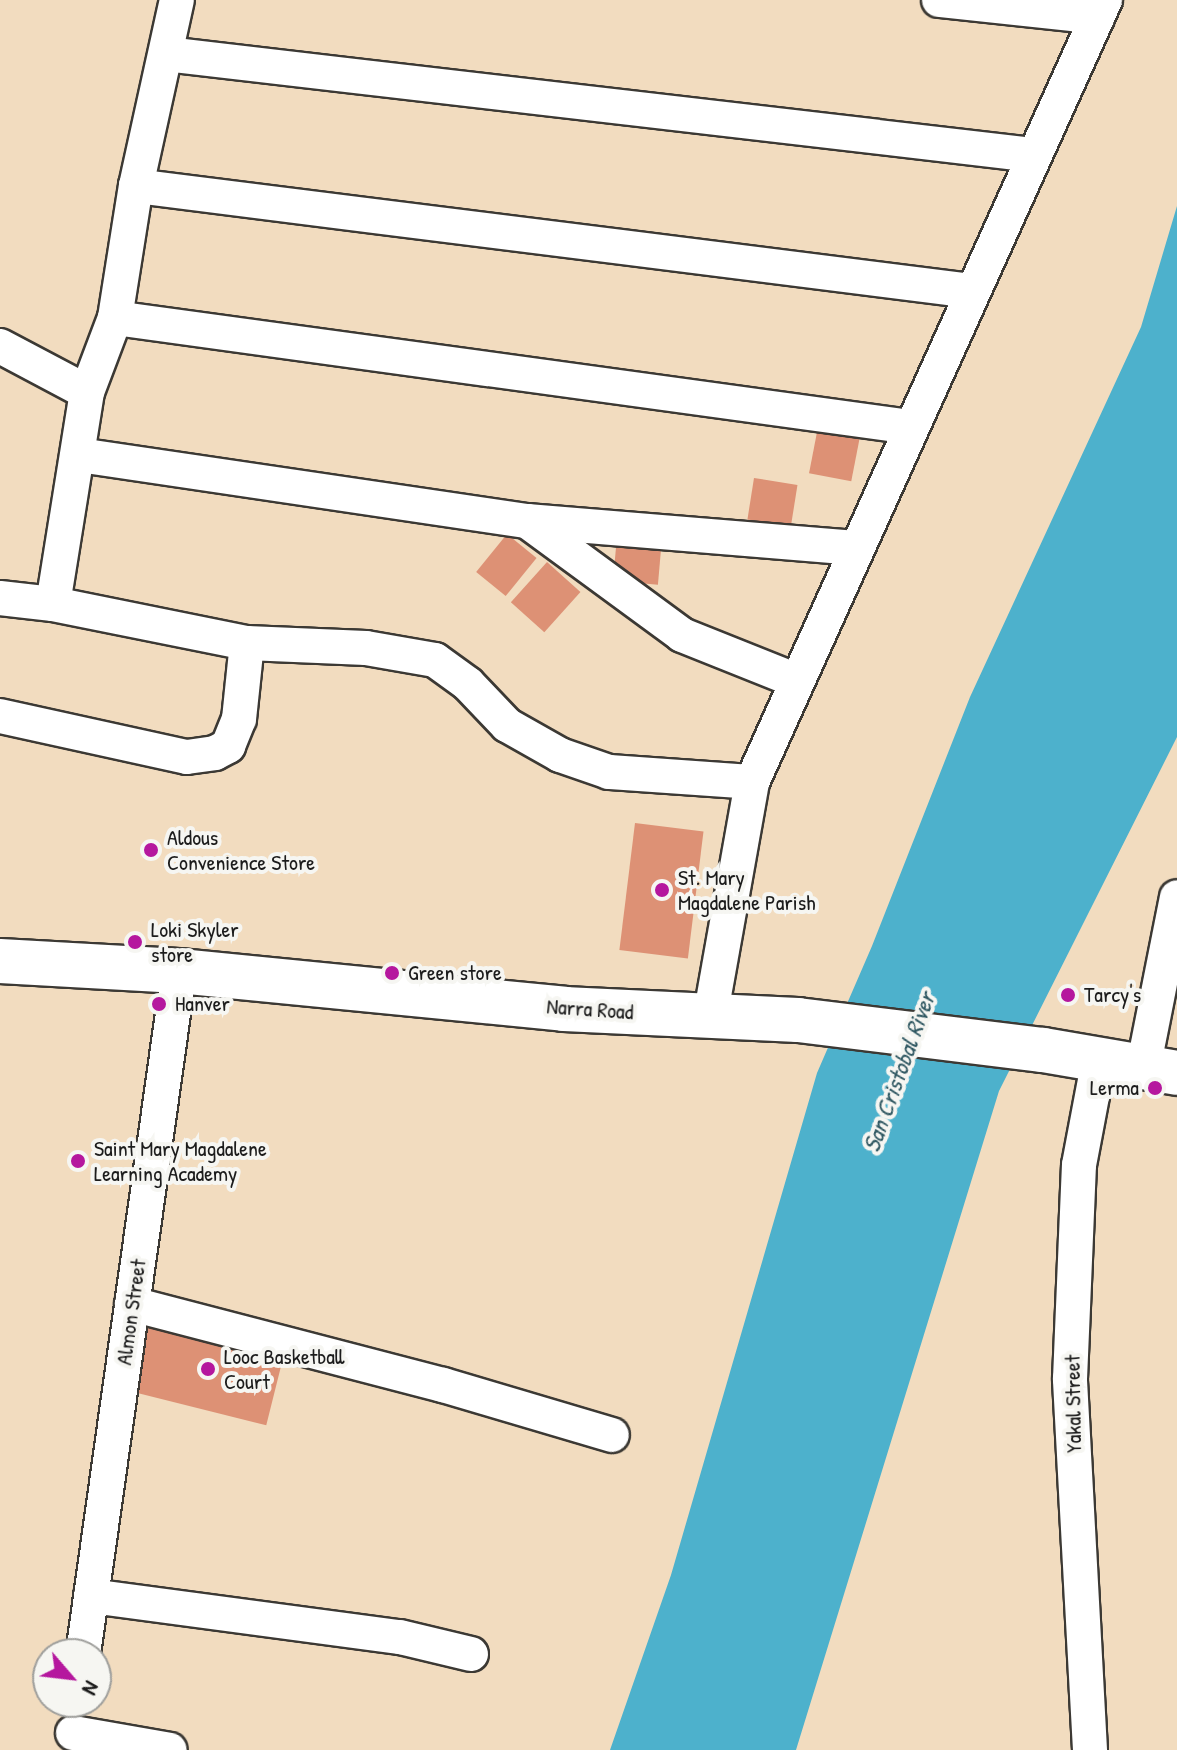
<!DOCTYPE html>
<style>
body{margin:0}
#map{position:relative;width:1177px;height:1750px;overflow:hidden;background:#f2dcbf;font-family:"Patrick Hand",sans-serif}
div>[style]{position:absolute}
.water>*{inset:0;background:#4db1cc}
.building>*{inset:0;background:#dd9175;transform-origin:0 0}
.roads{filter:drop-shadow(2px 0 #3c3934) drop-shadow(-2px 0 #3c3934) drop-shadow(0 2px #3c3934) drop-shadow(0 -2px #3c3934)}
.street>*{height:34px;margin:-17px;padding:0 17px;transform-origin:17px;border-radius:17px;background:#fff}
.secondary>*{height:44px;margin:-22px;padding:0 22px;transform-origin:22px;border-radius:22px;background:#fff}
.dots>*{width:22px;height:22px;translate:-50% -50%;box-sizing:border-box;border:4px solid #f6f6f2;border-radius:50%}
span{translate:-50% -50%;white-space:nowrap;text-align:center;line-height:1.15;-webkit-text-stroke:8px #f6f6f2;paint-order:stroke}
.poi-label{font-size:22px;color:#1c1c1c}
.left{translate:0 -50%;text-align:left}
.right{translate:-100% -50%;text-align:right}
.street-label{font-size:22px;color:#1c1c1c}
.water-label{font-size:24px;color:#305862;font-style:italic}
.north{position:absolute;left:32px;top:1638px;width:80px;height:80px;box-sizing:border-box;background:#f6f6f2;border:2px solid #9f9f9c;border-radius:50%;rotate:118deg;font-size:22px;font-weight:700;line-height:32px;text-align:center;color:#1c1c1c}
.north::after{content:'';display:block;margin:auto;width:28px;height:36px;background:#b5179e;clip-path:polygon(50% 0,100% 100%,50% 72%,0 100%)}
</style>
<div id="map">
<div class="water">
<div style="clip-path:polygon(1177px 206px,1177px 737px,999px 1091px,796px 1750px,610px 1750px,671px 1575px,817px 1073px,872px 946px,970px 697px,1141px 327px)"></div>
</div>
<div class="building">
<div style="left:818px;top:427px;width:43px;height:47px;rotate:11deg"></div>
<div style="left:754px;top:478px;width:44px;height:42px;rotate:9deg"></div>
<div style="left:507px;top:534px;width:38px;height:49px;rotate:39deg"></div>
<div style="left:617px;top:536px;width:45px;height:45px;rotate:5deg"></div>
<div style="left:547px;top:562px;width:45px;height:54px;rotate:42deg"></div>
<div style="left:635px;top:823px;width:69px;height:128px;rotate:7deg"></div>
<div style="left:151px;top:1313px;width:139px;height:81px;rotate:14deg"></div>
</div>
<div class="roads">
<div class="street">
<div style="left:939px;top:0;width:159px;rotate:6.1deg"></div>
<div style="left:166px;top:54px;width:874px;rotate:6.64deg"></div>
<div style="left:136px;top:186px;width:843px;rotate:7.16deg"></div>
<div style="left:115px;top:318px;width:803px;rotate:7.8deg"></div>
<div style="left:0;top:346px;width:98px;rotate:27.9deg"></div>
<div style="left:79px;top:455px;width:453px;rotate:8.4deg"></div>
<div style="left:527px;top:521px;width:330px;rotate:4.7deg"></div>
<div style="left:527px;top:521px;width:192px;rotate:36.3deg"></div>
<div style="left:682px;top:635px;width:124px;rotate:21.8deg"></div>
<div style="left:0;top:598px;width:53px;rotate:6.5deg"></div>
<div style="left:53px;top:604px;width:198px;rotate:11.4deg"></div>
<div style="left:247px;top:643px;width:119px;rotate:2.4deg"></div>
<div style="left:366px;top:648px;width:70px;rotate:9.9deg"></div>
<div style="left:435px;top:660px;width:41px;rotate:36deg"></div>
<div style="left:468px;top:684px;width:57px;rotate:46.4deg"></div>
<div style="left:507px;top:725px;width:61px;rotate:29.5deg"></div>
<div style="left:560px;top:755px;width:52px;rotate:19.1deg"></div>
<div style="left:609px;top:772px;width:143px;rotate:4deg"></div>
<div style="left:53px;top:604px;width:215px;rotate:-80.9deg"></div>
<div style="left:87px;top:392px;width:79px;rotate:-69.3deg"></div>
<div style="left:115px;top:318px;width:134px;rotate:-81deg"></div>
<div style="left:136px;top:186px;width:190px;rotate:-77.6deg"></div>
<div style="left:0;top:716px;width:191px;rotate:12.4deg"></div>
<div style="left:187px;top:757px;width:28px;rotate:-8deg"></div>
<div style="left:215px;top:753px;width:15px;rotate:-28deg"></div>
<div style="left:228px;top:746px;width:29px;rotate:-68deg"></div>
<div style="left:239px;top:719px;width:76px;rotate:-84deg"></div>
<div style="left:710px;top:1018px;width:240px;rotate:-79.9deg"></div>
<div style="left:752px;top:782px;width:858px;rotate:-65.71deg"></div>
<div style="left:1143px;top:1069px;width:175px;rotate:-78.8deg"></div>
<div style="left:132px;top:1304px;width:321px;rotate:14.6deg"></div>
<div style="left:443px;top:1385px;width:176px;rotate:16.5deg"></div>
<div style="left:91px;top:1596px;width:312px;rotate:7.6deg"></div>
<div style="left:400px;top:1637px;width:73px;rotate:13.5deg"></div>
<div style="left:83px;top:1654px;width:690px;rotate:-82deg"></div>
<div style="left:73px;top:1733px;width:98px;rotate:9.9deg"></div>
<div style="left:1090px;top:1750px;width:372px;rotate:-93.1deg"></div>
<div style="left:1070px;top:1379px;width:214px;rotate:-87.6deg"></div>
<div style="left:1079px;top:1165px;width:108px;rotate:-79.3deg"></div>
</div>
<div class="secondary">
<div style="left:0;top:961px;width:179px;rotate:3.2deg"></div>
<div style="left:179px;top:971px;width:387px;rotate:5.6deg"></div>
<div style="left:564px;top:1009px;width:234px;rotate:2.7deg"></div>
<div style="left:798px;top:1020px;width:247px;rotate:7deg"></div>
<div style="left:1043px;top:1050px;width:136px;rotate:9.7deg"></div>
</div>
</div>
<div class="dots">
<div style="left:151px;top:850px;background:#b5179e"></div>
<div style="left:662px;top:890px;background:#b5179e"></div>
<div style="left:135px;top:942px;background:#b5179e"></div>
<div style="left:392px;top:973px;background:#b5179e"></div>
<div style="left:1068px;top:995px;background:#b5179e"></div>
<div style="left:159px;top:1004px;background:#b5179e"></div>
<div style="left:1155px;top:1088px;background:#b5179e"></div>
<div style="left:78px;top:1161px;background:#b5179e"></div>
<div style="left:208px;top:1369px;background:#b5179e"></div>
</div>
<div class="poi-label">
<span class="left" style="left:167px;top:850px">Aldous<br>Convenience Store</span>
<span class="left" style="left:678px;top:890px">St. Mary<br>Magdalene Parish</span>
<span class="left" style="left:151px;top:942px">Loki Skyler<br>store</span>
<span class="left" style="left:408px;top:973px">Green store</span>
<span class="left" style="left:1084px;top:995px">Tarcy's</span>
<span class="left" style="left:175px;top:1004px">Hanver</span>
<span class="right" style="left:1139px;top:1088px">Lerma</span>
<span class="left" style="left:94px;top:1161px">Saint Mary Magdalene<br>Learning Academy</span>
<span class="left" style="left:224px;top:1369px">Looc Basketball<br>Court</span>
</div>
<div class="street-label">
<span style="left:590px;top:1009px;rotate:4deg">Narra Road</span>
<span style="left:131px;top:1312px;rotate:-82deg">Almon Street</span>
<span style="left:1073px;top:1404px;rotate:-91deg">Yakal Street</span>
</div>
<div class="water-label">
<span style="left:899px;top:1072px;rotate:-70deg">San Cristobal River</span>
</div>
<div class="north">N</div>
</div>
